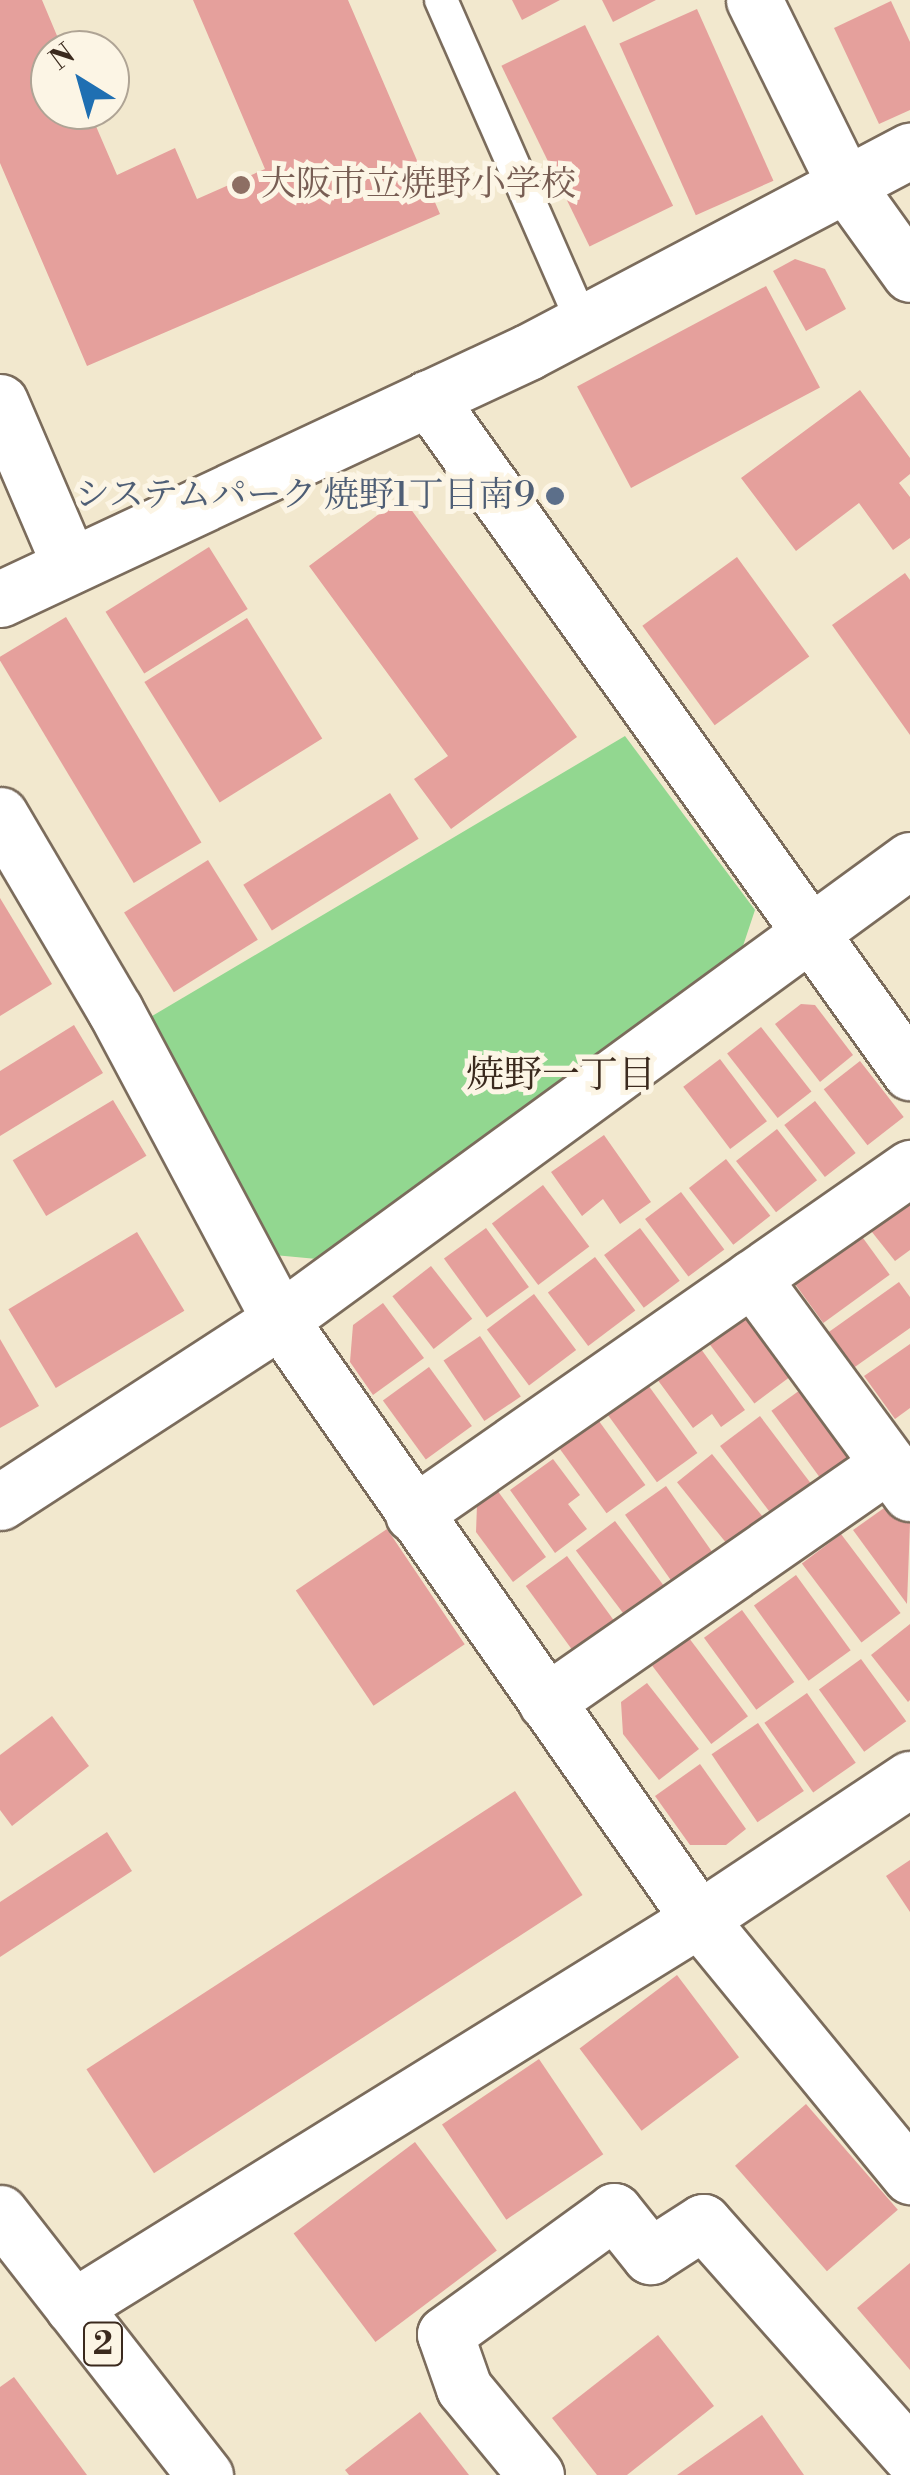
<!DOCTYPE html>
<meta charset="utf-8">
<style>
body{margin:0}
#map{position:relative;width:910px;height:2475px;overflow:hidden;background:#f2e8ce;font-family:"Libre Bodoni","Noto Serif JP",serif}
div>[style]{position:absolute}
.green>*{inset:0;background:#92d790}
.building>*{inset:0;background:#e5a09c;transform-origin:0 0}
.roads{filter:drop-shadow(2px 0 #7b6c5c) drop-shadow(-2px 0 #7b6c5c) drop-shadow(0 2px #7b6c5c) drop-shadow(0 -2px #7b6c5c)}
.service>*{height:32px;margin:-16px;padding:0 16px;transform-origin:16px;border-radius:16px;background:#fff}
.minor>*{height:55px;margin:-27.5px;padding:0 27.5px;transform-origin:27.5px;border-radius:27.5px;background:#fff}
.tertiary>*{height:55px;margin:-27.5px;padding:0 27.5px;transform-origin:27.5px;border-radius:27.5px;background:#fff}
.primary>*{height:55px;margin:-27.5px;padding:0 27.5px;transform-origin:27.5px;border-radius:27.5px;background:#fff}
.dots>*{width:28px;height:28px;translate:-50% -50%;box-sizing:border-box;border:5px solid #fcf5e5;border-radius:50%}
span{translate:-50% -50%;white-space:nowrap;text-align:center;line-height:1.15;-webkit-text-stroke:10px #fcf5e5;paint-order:stroke}
.shield-label span{padding:2px 8px;background:#fcf5e5;border:2px solid;border-radius:8px;-webkit-text-stroke-width:0}
.shield-label{font-size:32px;color:#3b2a1e;font-weight:700}
.education-label{font-size:35px;color:#785e54}
.left{translate:0 -50%;text-align:left}
.service-label{font-size:35px;color:#4e5e75}
.right{translate:-100% -50%;text-align:right}
.neighbourhood-label{font-size:38px;color:#3b2a1e}
.north{position:absolute;left:30px;top:30px;width:100px;height:100px;box-sizing:border-box;background:#fcf5e5;border:2px solid #afa495;border-radius:50%;rotate:323deg;font-size:28px;font-weight:700;line-height:40px;text-align:center;color:#3b2a1e}
.north::after{content:'';display:block;margin:auto;width:35px;height:45px;background:#1f6fb2;clip-path:polygon(50% 0,100% 100%,50% 72%,0 100%)}
</style>
<div id="map">
<div class="green">
<div style="clip-path:polygon(625px 736px,755px 910px,739px 958px,317px 1259px,274px 1255px,142px 1022px)"></div>
</div>
<div class="building">
<div style="clip-path:polygon(0 0,42px 0,63px 50px,50px 50px,50px 110px,89px 110px,117px 175px,175px 148px,197px 199px,265px 169px,193px 0,348px 0,440px 214px,87px 366px,0 163px)"></div>
<div style="clip-path:polygon(512px 0,560px 0,522px 20px)"></div>
<div style="clip-path:polygon(602px 0,656px 0,613px 22px)"></div>
<div style="clip-path:polygon(891px 1px,910px 42px,910px 110px,879px 124px,834px 28px)"></div>
<div style="left:697px;top:9px;width:188px;height:85px;rotate:66deg"></div>
<div style="left:585px;top:25px;width:201px;height:93px;rotate:64deg"></div>
<div style="clip-path:polygon(795px 259px,825px 269px,846px 309px,806px 331px,773px 271px)"></div>
<div style="left:766px;top:286px;width:115px;height:214px;rotate:62deg"></div>
<div style="clip-path:polygon(860px 390px,910px 458px,910px 474px,899px 483px,910px 497px,910px 538px,893px 550px,859px 503px,796px 551px,741px 478px)"></div>
<div style="clip-path:polygon(402px 497px,577px 737px,451px 829px,414px 779px,448px 756px,309px 566px)"></div>
<div style="left:209px;top:547px;width:73px;height:122px;rotate:58deg"></div>
<div style="left:737px;top:557px;width:123px;height:117px;rotate:54deg"></div>
<div style="clip-path:polygon(905px 573px,910px 580px,910px 735px,832px 625px)"></div>
<div style="left:66px;top:617px;width:263px;height:79px;rotate:59deg"></div>
<div style="left:247px;top:618px;width:142px;height:121px;rotate:58deg"></div>
<div style="left:390px;top:793px;width:54px;height:173px;rotate:58deg"></div>
<div style="left:208px;top:860px;width:94px;height:99px;rotate:58deg"></div>
<div style="clip-path:polygon(0 898px,52px 984px,0 1016px)"></div>
<div style="clip-path:polygon(801px 1004px,815px 1005px,853px 1055px,820px 1082px,775px 1024px)"></div>
<div style="clip-path:polygon(74px 1025px,103px 1073px,0 1136px,0 1071px)"></div>
<div style="left:761px;top:1027px;width:82px;height:43px;rotate:52deg"></div>
<div style="left:720px;top:1059px;width:78px;height:46px;rotate:53deg"></div>
<div style="left:860px;top:1061px;width:71px;height:46px;rotate:52deg"></div>
<div style="left:113px;top:1100px;width:65px;height:117px;rotate:59deg"></div>
<div style="left:815px;top:1101px;width:66px;height:39px;rotate:52deg"></div>
<div style="left:777px;top:1129px;width:65px;height:52px;rotate:52deg"></div>
<div style="clip-path:polygon(604px 1135px,651px 1202px,620px 1224px,603px 1199px,582px 1216px,551px 1172px)"></div>
<div style="left:726px;top:1159px;width:72px;height:47px;rotate:52deg"></div>
<div style="left:543px;top:1185px;width:77px;height:64px;rotate:53deg"></div>
<div style="clip-path:polygon(910px 1187px,910px 1250px,895px 1261px,864px 1222px)"></div>
<div style="left:681px;top:1192px;width:72px;height:45px;rotate:53deg"></div>
<div style="left:855px;top:1227px;width:59px;height:82px;rotate:54deg"></div>
<div style="left:486px;top:1228px;width:73px;height:52px;rotate:54deg"></div>
<div style="left:640px;top:1228px;width:66px;height:45px;rotate:53deg"></div>
<div style="left:137px;top:1232px;width:92px;height:150px;rotate:59deg"></div>
<div style="left:595px;top:1257px;width:67px;height:59px;rotate:53deg"></div>
<div style="left:431px;top:1266px;width:67px;height:49px;rotate:52deg"></div>
<div style="clip-path:polygon(899px 1282px,910px 1297px,910px 1328px,852px 1369px,826px 1334px)"></div>
<div style="left:534px;top:1294px;width:70px;height:59px;rotate:53deg"></div>
<div style="clip-path:polygon(383px 1303px,424px 1358px,373px 1395px,350px 1362px,353px 1325px)"></div>
<div style="left:750px;top:1313px;width:75px;height:51px;rotate:53deg"></div>
<div style="left:480px;top:1336px;width:73px;height:44px;rotate:56deg"></div>
<div style="clip-path:polygon(0 1339px,39px 1406px,0 1428px)"></div>
<div style="clip-path:polygon(910px 1344px,910px 1408px,895px 1419px,864px 1376px)"></div>
<div style="clip-path:polygon(701px 1349px,745px 1410px,721px 1427px,712px 1414px,693px 1428px,657px 1379px)"></div>
<div style="left:429px;top:1367px;width:73px;height:57px;rotate:54deg"></div>
<div style="left:648px;top:1385px;width:84px;height:50px;rotate:54deg"></div>
<div style="left:807px;top:1385px;width:87px;height:44px;rotate:54deg"></div>
<div style="left:760px;top:1416px;width:88px;height:50px;rotate:53deg"></div>
<div style="left:596px;top:1417px;width:84px;height:48px;rotate:54deg"></div>
<div style="left:712px;top:1454px;width:84px;height:45px;rotate:51deg"></div>
<div style="clip-path:polygon(553px 1459px,580px 1495px,568px 1504px,587px 1529px,555px 1553px,510px 1490px)"></div>
<div style="left:666px;top:1486px;width:83px;height:50px;rotate:55deg"></div>
<div style="clip-path:polygon(497px 1490px,546px 1557px,513px 1582px,476px 1532px,477px 1505px)"></div>
<div style="clip-path:polygon(894px 1501px,910px 1523px,907px 1604px,853px 1530px)"></div>
<div style="left:615px;top:1521px;width:84px;height:49px;rotate:53deg"></div>
<div style="left:387px;top:1529px;width:139px;height:110px;rotate:56deg"></div>
<div style="left:841px;top:1534px;width:99px;height:49px;rotate:53deg"></div>
<div style="left:567px;top:1556px;width:81px;height:51px;rotate:54deg"></div>
<div style="left:796px;top:1575px;width:93px;height:52px;rotate:54deg"></div>
<div style="left:742px;top:1610px;width:89px;height:47px;rotate:54deg"></div>
<div style="clip-path:polygon(910px 1624px,910px 1700px,908px 1702px,871px 1655px)"></div>
<div style="left:689px;top:1638px;width:98px;height:46px;rotate:53deg"></div>
<div style="left:861px;top:1659px;width:77px;height:52px;rotate:54deg"></div>
<div style="clip-path:polygon(647px 1683px,699px 1749px,659px 1780px,623px 1734px,621px 1702px)"></div>
<div style="left:807px;top:1693px;width:85px;height:52px;rotate:55deg"></div>
<div style="clip-path:polygon(52px 1716px,89px 1766px,12px 1826px,0 1810px,0 1755px)"></div>
<div style="left:758px;top:1723px;width:82px;height:56px;rotate:56deg"></div>
<div style="clip-path:polygon(700px 1764px,746px 1829px,726px 1845px,690px 1845px,655px 1796px)"></div>
<div style="left:515px;top:1791px;width:124px;height:511px;rotate:57deg"></div>
<div style="clip-path:polygon(107px 1832px,132px 1871px,0 1957px,0 1902px)"></div>
<div style="clip-path:polygon(910px 1860px,910px 1912px,886px 1876px)"></div>
<div style="left:677px;top:1975px;width:103px;height:122px;rotate:53deg"></div>
<div style="left:539px;top:2059px;width:115px;height:117px;rotate:56deg"></div>
<div style="left:806px;top:2104px;width:140px;height:94px;rotate:49deg"></div>
<div style="left:415px;top:2142px;width:136px;height:152px;rotate:53deg"></div>
<div style="clip-path:polygon(910px 2263px,910px 2370px,857px 2308px)"></div>
<div style="clip-path:polygon(658px 2335px,714px 2406px,627px 2475px,597px 2475px,552px 2418px)"></div>
<div style="clip-path:polygon(14px 2377px,87px 2475px,0 2475px,0 2387px)"></div>
<div style="clip-path:polygon(420px 2412px,469px 2475px,349px 2475px,345px 2470px)"></div>
<div style="clip-path:polygon(762px 2415px,804px 2475px,677px 2475px)"></div>
</div>
<div class="roads">
<div class="service">
<div style="left:441px;top:0;width:353px;rotate:66.3deg"></div>
</div>
<div class="minor">
<div style="left:428px;top:398px;width:829px;rotate:54.43deg"></div>
<div style="left:0;top:402px;width:177px;rotate:66.8deg"></div>
<div style="left:0;top:815px;width:226px;rotate:59.5deg"></div>
<div style="left:115px;top:1010px;width:351px;rotate:62deg"></div>
<div style="left:280px;top:1320px;width:731px;rotate:55.03deg"></div>
<div style="left:699px;top:1919px;width:333px;rotate:50.6deg"></div>
<div style="left:752px;top:1278px;width:267px;rotate:53.7deg"></div>
<div style="left:0;top:1502px;width:334px;rotate:-33deg"></div>
<div style="left:280px;top:1320px;width:780px;rotate:-36.14deg"></div>
<div style="left:413px;top:1514px;width:606px;rotate:-34.84deg"></div>
<div style="left:546px;top:1702px;width:417px;rotate:-34.8deg"></div>
<div style="left:73px;top:2307px;width:736px;rotate:-31.79deg"></div>
<div style="left:699px;top:1919px;width:253px;rotate:-33.6deg"></div>
<div style="left:536px;top:2475px;width:113px;rotate:-129.6deg"></div>
<div style="left:464px;top:2388px;width:57px;rotate:-109.4deg"></div>
<div style="left:445px;top:2334px;width:209px;rotate:-36deg"></div>
<div style="left:614px;top:2211px;width:58px;rotate:51.3deg"></div>
<div style="left:650px;top:2256px;width:63px;rotate:-32.7deg"></div>
<div style="left:703px;top:2222px;width:312px;rotate:48.4deg"></div>
</div>
<div class="tertiary">
<div style="left:754px;top:0;width:203px;rotate:63.7deg"></div>
<div style="left:844px;top:182px;width:113px;rotate:54.3deg"></div>
<div style="left:0;top:599px;width:583px;rotate:-25.07deg"></div>
<div style="left:528px;top:352px;width:432px;rotate:-27.8deg"></div>
</div>
<div class="primary">
<div style="left:0;top:2213px;width:333px;rotate:52deg"></div>
</div>
</div>
<div class="dots">
<div style="left:241px;top:185px;background:#8d6e63"></div>
<div style="left:555px;top:496px;background:#5c6f8a"></div>
</div>
<div class="shield-label">
<span style="left:103px;top:2344px">2</span>
</div>
<div class="education-label">
<span class="left" style="left:261px;top:185px">大阪市立焼野小学校</span>
</div>
<div class="service-label">
<span class="right" style="left:535px;top:496px">システムパーク 焼野1丁目南9</span>
</div>
<div class="neighbourhood-label">
<span style="left:561px;top:1076px">焼野一丁目</span>
</div>
<div class="north">N</div>
</div>
